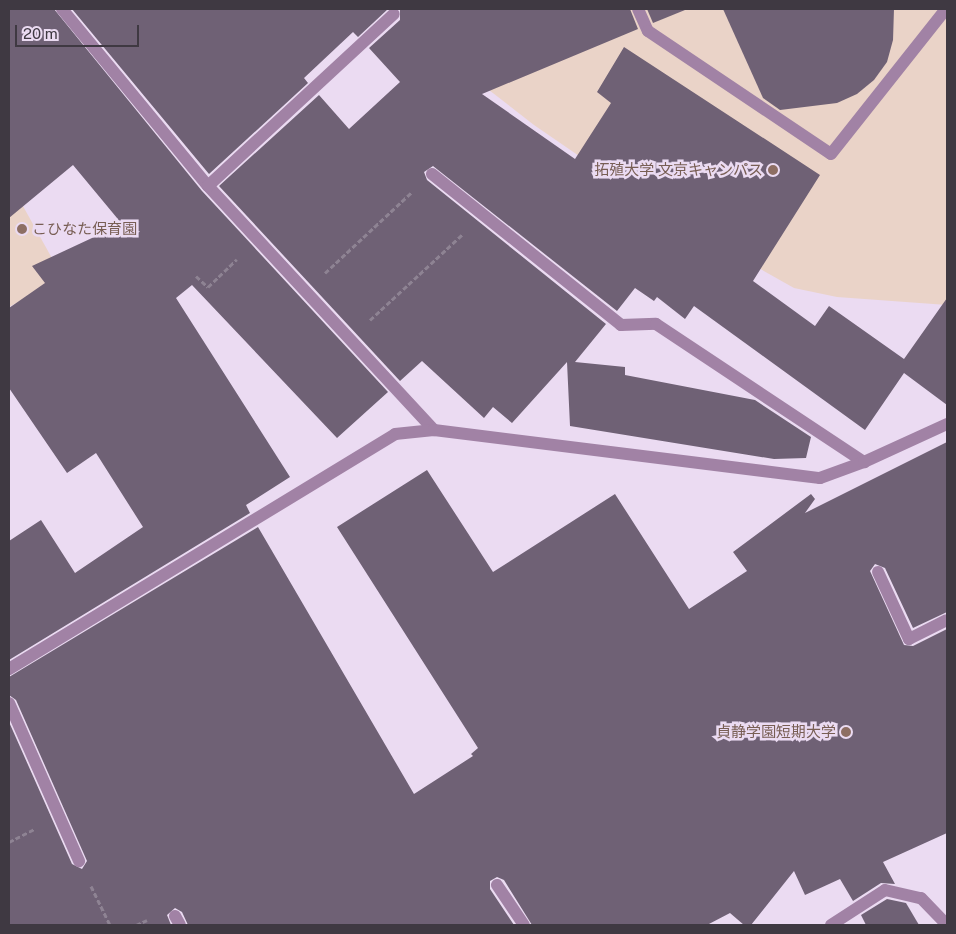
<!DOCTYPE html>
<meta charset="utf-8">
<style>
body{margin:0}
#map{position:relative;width:956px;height:934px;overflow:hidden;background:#ebdbf2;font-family:"Public Sans","Noto Sans JP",sans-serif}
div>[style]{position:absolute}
.education>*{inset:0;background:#ead3c8}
.building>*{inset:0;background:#6f6175}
.path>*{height:3px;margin-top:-1.5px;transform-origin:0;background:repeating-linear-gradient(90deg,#8e8393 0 5px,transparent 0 7.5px)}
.minor>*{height:12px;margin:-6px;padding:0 6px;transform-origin:6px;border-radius:6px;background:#a182a5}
.dots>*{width:14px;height:14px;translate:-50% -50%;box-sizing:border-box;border:2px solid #ebdbf2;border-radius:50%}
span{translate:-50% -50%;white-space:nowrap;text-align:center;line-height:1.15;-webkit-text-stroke:5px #ebdbf2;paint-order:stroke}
.education-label{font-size:15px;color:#785e54}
.right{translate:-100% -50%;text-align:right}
.left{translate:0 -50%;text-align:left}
.frame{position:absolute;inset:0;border:10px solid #3f3942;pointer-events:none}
.scale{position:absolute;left:15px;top:25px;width:124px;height:22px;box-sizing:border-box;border:2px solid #3f3942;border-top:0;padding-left:6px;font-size:15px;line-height:18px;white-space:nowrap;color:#3f3942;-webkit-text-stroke:4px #ebdbf2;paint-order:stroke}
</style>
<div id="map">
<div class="education">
<div style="clip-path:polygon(419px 9px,947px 9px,947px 305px,837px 297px,794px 288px,665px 215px,534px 125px,449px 59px)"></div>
<div style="clip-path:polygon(9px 181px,63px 278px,9px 307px)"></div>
</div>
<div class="building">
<div style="clip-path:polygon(9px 9px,54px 9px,202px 191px,388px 392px,337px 438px,192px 285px,176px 298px,290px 477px,246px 505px,250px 513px,9px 660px,9px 541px,41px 520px,75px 573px,143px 527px,96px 453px,67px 473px,9px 388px,9px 308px,45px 283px,32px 266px,122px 224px,73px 165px,9px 218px)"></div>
<div style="clip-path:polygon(72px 9px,388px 9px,358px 37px,353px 32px,304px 78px,308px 83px,209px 174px)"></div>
<div style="clip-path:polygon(400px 9px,630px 9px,638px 29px,482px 94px,575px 159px,611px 103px,597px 92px,624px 47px,820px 175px,753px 281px,815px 326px,829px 306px,904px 359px,947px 298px,947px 405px,904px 373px,865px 430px,694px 306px,685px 319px,657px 297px,654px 301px,635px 288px,617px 311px,433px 166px,424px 172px,427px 180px,606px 324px,575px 362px,625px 367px,625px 375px,755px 400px,811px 437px,806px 458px,774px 459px,570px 426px,567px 362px,512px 423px,493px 407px,484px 418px,422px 361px,400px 381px,219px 186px,319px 95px,349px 129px,400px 82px,369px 48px,400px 20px)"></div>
<div style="clip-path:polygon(647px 9px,685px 9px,685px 10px,653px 23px)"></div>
<div style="clip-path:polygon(723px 9px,894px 9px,893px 40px,887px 62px,874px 80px,857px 94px,837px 103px,780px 110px,763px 98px)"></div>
<div style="clip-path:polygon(947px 442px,947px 612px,913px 628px,885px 568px,875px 564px,870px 571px,904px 645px,913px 646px,947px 629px,947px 833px,883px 862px,895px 884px,881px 883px,853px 901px,840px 879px,805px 895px,794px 871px,751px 925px,744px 925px,730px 913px,707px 925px,532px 925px,504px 880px,497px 877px,490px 881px,490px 889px,514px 925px,188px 925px,182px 912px,175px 908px,167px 915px,171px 925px,9px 925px,9px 722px,72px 864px,82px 869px,87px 861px,16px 700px,9px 695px,9px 677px,258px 527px,414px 794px,473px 756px,471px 754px,478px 748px,337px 527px,427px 470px,493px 572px,615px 494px,689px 609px,747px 571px,733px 552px,811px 494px,815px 499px,805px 513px)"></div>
<div style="clip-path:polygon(887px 899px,906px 903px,919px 925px,866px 925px,861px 915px)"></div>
</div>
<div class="path">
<div style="left:325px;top:273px;width:119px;rotate:-43deg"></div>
<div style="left:196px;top:276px;width:16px;rotate:43deg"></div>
<div style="left:208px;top:287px;width:40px;rotate:-44deg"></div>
<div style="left:370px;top:320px;width:127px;rotate:-42.8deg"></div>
<div style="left:9px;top:842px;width:28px;rotate:-27deg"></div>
<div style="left:91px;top:886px;width:43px;rotate:64deg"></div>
<div style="left:136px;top:925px;width:12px;rotate:-24deg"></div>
</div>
<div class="minor">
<div style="left:62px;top:9px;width:229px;rotate:50.5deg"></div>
<div style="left:208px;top:186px;width:333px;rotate:47.2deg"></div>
<div style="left:638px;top:9px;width:24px;rotate:66deg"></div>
<div style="left:648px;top:31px;width:220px;rotate:33.9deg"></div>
<div style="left:831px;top:154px;width:185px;rotate:-51.6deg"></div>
<div style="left:432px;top:174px;width:242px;rotate:38.6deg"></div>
<div style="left:621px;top:325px;width:35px;rotate:-2deg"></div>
<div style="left:656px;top:324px;width:250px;rotate:33.6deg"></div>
<div style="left:208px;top:186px;width:253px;rotate:-42.8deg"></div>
<div style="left:878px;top:572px;width:74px;rotate:65.2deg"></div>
<div style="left:909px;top:639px;width:42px;rotate:-26.6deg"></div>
<div style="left:9px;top:669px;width:452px;rotate:-31.3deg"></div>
<div style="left:395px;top:434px;width:39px;rotate:-6deg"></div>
<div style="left:434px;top:430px;width:389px;rotate:7.1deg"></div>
<div style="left:820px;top:478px;width:47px;rotate:-20deg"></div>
<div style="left:864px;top:462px;width:91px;rotate:-24.6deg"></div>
<div style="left:9px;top:703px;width:173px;rotate:66.1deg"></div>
<div style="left:497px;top:885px;width:48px;rotate:56deg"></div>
<div style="left:175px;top:916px;width:10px;rotate:61deg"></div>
<div style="left:831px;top:925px;width:64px;rotate:-32.9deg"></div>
<div style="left:885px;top:890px;width:37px;rotate:13deg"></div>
<div style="left:921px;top:898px;width:37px;rotate:46deg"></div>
</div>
<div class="dots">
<div style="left:773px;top:170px;background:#8d6e63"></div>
<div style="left:22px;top:229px;background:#8d6e63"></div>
<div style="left:846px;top:732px;background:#8d6e63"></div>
</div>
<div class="education-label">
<span class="right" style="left:763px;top:170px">拓殖大学 文京キャンパス</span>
<span class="left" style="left:32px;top:229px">こひなた保育園</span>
<span class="right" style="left:836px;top:732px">貞静学園短期大学</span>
</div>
<div class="frame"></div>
<div class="scale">20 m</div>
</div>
